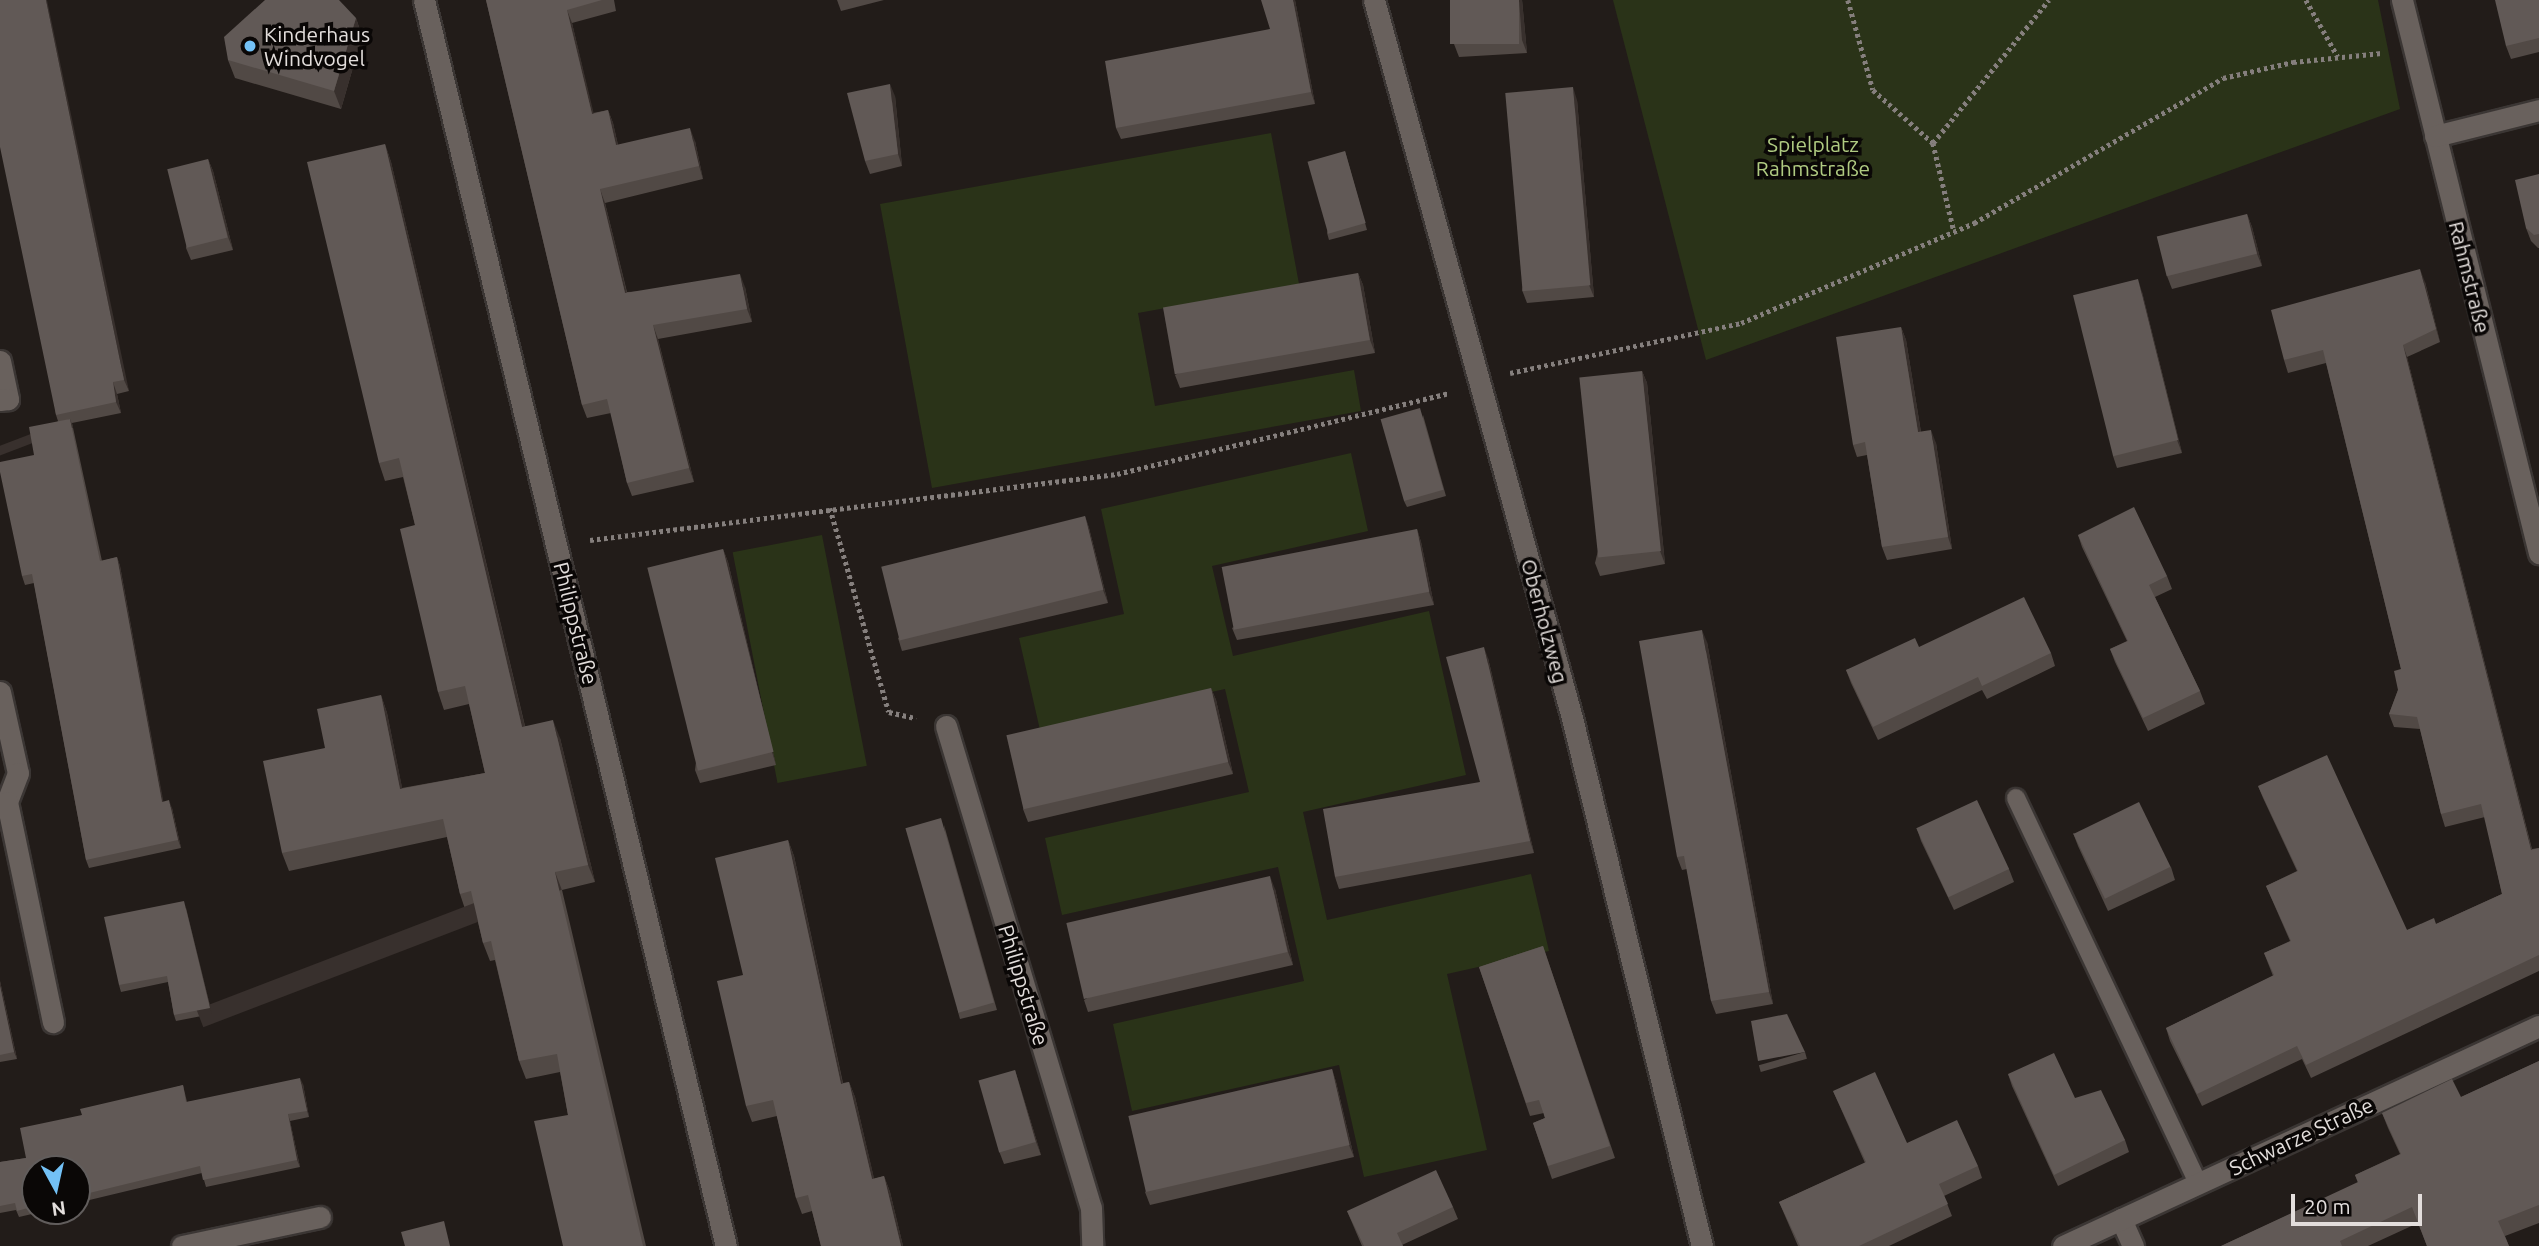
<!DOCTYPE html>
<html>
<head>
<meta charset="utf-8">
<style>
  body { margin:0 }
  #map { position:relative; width:2539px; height:1246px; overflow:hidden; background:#221c19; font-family:Ubuntu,sans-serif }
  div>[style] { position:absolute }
  .green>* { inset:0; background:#2a3318; transform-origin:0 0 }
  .path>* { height:4.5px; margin-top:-2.25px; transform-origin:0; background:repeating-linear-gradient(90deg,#857f7d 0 3.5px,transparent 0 7px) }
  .roads { filter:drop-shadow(2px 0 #3b3634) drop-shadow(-2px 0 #3b3634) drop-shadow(0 2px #3b3634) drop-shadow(0 -2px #3b3634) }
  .service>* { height:18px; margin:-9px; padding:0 9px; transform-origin:9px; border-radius:9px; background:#69615d }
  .minor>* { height:21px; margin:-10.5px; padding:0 10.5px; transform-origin:10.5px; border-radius:10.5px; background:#69615d }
  .wall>* { inset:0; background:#514945; transform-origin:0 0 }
  .shaded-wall>* { inset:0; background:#38302d; transform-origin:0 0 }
  .building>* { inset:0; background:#615956; transform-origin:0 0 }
  .dots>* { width:19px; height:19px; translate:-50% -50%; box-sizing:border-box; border:4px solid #0a0706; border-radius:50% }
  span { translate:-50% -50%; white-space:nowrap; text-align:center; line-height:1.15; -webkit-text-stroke:7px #0a0706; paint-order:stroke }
  .poi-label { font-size:21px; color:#e3dedc }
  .left { translate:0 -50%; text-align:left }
  .park-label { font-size:21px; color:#b0cb82 }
  .street-label { font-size:21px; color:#e3dedc }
  .north { position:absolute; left:21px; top:1155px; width:70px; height:70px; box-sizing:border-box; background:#0a0706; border:2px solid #615d5c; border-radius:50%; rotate:172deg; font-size:19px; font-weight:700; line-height:28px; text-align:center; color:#e3dedc }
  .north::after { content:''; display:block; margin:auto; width:24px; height:32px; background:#73c1f6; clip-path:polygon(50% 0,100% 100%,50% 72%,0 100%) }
  .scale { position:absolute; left:2291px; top:1194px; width:131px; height:32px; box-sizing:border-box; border:4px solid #e3dedc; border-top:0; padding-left:9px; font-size:21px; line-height:24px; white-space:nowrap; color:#e3dedc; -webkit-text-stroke:5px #0a0706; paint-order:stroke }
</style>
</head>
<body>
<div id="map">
  <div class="green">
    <i style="clip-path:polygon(1613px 0,2378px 0,2400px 109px,1706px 360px)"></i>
    <i style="clip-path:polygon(1271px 133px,1299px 284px,1138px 313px,1155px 406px,1354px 370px,1361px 411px,932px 488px,880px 204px)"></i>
    <i style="clip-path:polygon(1351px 453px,1368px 531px,1212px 566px,1233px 656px,1429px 611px,1466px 775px,1303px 812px,1327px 920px,1531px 874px,1549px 951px,1447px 974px,1487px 1150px,1364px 1177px,1339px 1065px,1132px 1111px,1113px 1024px,1304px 981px,1278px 867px,1062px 915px,1045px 838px,1249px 792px,1225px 689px,1040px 730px,1019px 638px,1124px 614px,1101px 509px)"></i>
    <i style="left:822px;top:535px;width:235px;height:91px;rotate:79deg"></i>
  </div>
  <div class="path">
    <i style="left:1848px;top:0;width:93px;rotate:74.5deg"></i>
    <i style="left:1873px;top:90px;width:80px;rotate:41.5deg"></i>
    <i style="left:1933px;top:143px;width:90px;rotate:76.6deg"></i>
    <i style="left:2306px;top:0;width:65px;rotate:60.7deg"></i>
    <i style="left:1933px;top:143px;width:184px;rotate:-51deg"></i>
    <i style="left:1510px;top:373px;width:236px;rotate:-12.2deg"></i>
    <i style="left:1741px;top:323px;width:254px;rotate:-23.2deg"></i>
    <i style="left:1974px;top:223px;width:288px;rotate:-30.2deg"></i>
    <i style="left:2223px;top:78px;width:72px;rotate:-12.9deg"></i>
    <i style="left:2293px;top:62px;width:89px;rotate:-5.8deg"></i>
    <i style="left:830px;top:508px;width:212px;rotate:73.9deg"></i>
    <i style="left:889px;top:712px;width:28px;rotate:13deg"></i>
    <i style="left:590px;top:540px;width:531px;rotate:-7.14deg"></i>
    <i style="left:1117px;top:474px;width:342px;rotate:-13.7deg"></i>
  </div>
  <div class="roads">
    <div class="service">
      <i style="left:2016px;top:798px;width:426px;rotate:64.7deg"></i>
    </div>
    <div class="minor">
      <i style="left:424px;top:0;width:1282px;rotate:76.38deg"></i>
      <i style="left:1374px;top:0;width:745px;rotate:74.58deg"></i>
      <i style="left:1572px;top:718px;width:544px;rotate:76.17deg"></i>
      <i style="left:2402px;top:0;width:570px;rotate:76.09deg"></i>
      <i style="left:2435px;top:136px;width:107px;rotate:-14deg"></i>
      <i style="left:0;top:361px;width:39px;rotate:78deg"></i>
      <i style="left:8px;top:399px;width:8px;rotate:173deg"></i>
      <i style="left:0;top:692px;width:83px;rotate:77.5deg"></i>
      <i style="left:18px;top:773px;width:31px;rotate:111deg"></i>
      <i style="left:7px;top:802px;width:225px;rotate:78.2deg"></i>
      <i style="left:946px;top:726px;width:503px;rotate:73.26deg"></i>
      <i style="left:1091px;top:1208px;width:38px;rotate:88deg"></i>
      <i style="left:2121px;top:1219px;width:30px;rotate:66deg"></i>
      <i style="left:182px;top:1246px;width:141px;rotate:-11.9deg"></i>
      <i style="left:2063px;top:1246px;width:524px;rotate:-24.81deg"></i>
    </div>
  </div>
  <div class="wall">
    <i style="clip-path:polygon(0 0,129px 391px,117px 394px,121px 413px,72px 423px,102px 561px,117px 557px,120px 566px,163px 802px,172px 808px,181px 848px,89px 868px,86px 860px,34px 583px,25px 585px,22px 576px,34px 455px,58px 421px,56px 415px)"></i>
    <i style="clip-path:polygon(486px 0,614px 0,616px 11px,572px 23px,593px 113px,608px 110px,613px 123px,618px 145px,695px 141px,703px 179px,605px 203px,627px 292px,745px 287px,752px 322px,658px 339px,694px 482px,632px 496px,627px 483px,611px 413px,587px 418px,582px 405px)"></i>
    <i style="clip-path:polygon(837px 0,884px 0,841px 11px)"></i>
    <i style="clip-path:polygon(1295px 0,1315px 104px,1121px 139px,1116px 128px,1270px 29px)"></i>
    <i style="clip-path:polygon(1522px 0,1527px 53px,1459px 57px,1454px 44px)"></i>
    <i style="clip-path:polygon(2539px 0,2539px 52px,2511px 59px,2506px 46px)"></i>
    <i style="clip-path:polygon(356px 18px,362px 36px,341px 109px,235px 78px,228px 60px)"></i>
    <i style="clip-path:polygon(895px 96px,902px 166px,870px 174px,865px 161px)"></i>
    <i style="clip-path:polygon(1577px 100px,1594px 297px,1527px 303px,1522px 290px)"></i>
    <i style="clip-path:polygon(385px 144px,391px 162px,525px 726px,560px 738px,595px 882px,562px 890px,646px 1246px,563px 1246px,568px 1115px,560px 1072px,526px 1079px,519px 1061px,495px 960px,490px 961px,483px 943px,475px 910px,466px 912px,460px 894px,447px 837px,289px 871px,282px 853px,325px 748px,381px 695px,387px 713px,402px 788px,485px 773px,469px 704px,444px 710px,438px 692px,415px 525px,403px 477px,385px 481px,379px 463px)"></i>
    <i style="clip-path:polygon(1345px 151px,1367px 230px,1329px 240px,1327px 233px)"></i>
    <i style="clip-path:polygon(208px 159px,213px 171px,233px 250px,191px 260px,186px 248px)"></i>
    <i style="clip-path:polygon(2539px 174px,2539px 248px,2538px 248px,2531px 241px,2526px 228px)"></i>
    <i style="clip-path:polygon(2247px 214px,2252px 227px,2262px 266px,2172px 289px,2167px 276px)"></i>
    <i style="clip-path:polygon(1358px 273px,1363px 285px,1375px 353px,1180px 388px,1175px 375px)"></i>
    <i style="clip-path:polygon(2425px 282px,2440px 342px,2407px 357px,2532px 849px,2539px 848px,2539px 971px,2311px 1078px,2302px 1059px,2202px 1106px,2170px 1041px,2166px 1028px,2273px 976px,2264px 953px,2290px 941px,2266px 886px,2297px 871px,2263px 798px,2258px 786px,2407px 930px,2436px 924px,2502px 894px,2485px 817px,2445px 827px,2441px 814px,2420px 729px,2394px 727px,2389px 714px,2398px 690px,2401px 669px,2326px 363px,2288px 373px,2284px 360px)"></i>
    <i style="clip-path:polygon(2142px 292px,2182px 453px,2117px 468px,2113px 456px)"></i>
    <i style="clip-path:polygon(1901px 327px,1906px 340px,1921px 432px,1936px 443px,1952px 549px,1887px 560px,1882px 547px,1867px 455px,1857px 457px,1853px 445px)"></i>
    <i style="clip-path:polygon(1642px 371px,1647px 383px,1665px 564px,1600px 576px,1595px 563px)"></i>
    <i style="clip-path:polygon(1423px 415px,1446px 496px,1407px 507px,1404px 501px)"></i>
    <i style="clip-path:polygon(1085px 516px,1089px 528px,1108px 603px,902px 651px,898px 638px)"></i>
    <i style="clip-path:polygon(1417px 529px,1421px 542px,1434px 605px,1237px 640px,1232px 628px)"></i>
    <i style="clip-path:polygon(2078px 535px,2167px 576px,2172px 589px,2155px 597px,2200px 691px,2205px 704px,2148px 731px,2115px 662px,2110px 649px,2127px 641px,2082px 547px)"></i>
    <i style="clip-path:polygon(723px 549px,728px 562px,776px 765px,700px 783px,695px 770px)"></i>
    <i style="clip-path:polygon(1707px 642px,1773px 1004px,1716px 1014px,1711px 1001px,1687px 869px,1682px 870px,1677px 857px)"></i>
    <i style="clip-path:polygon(1919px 647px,2051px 653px,2055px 666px,1987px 699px,1982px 690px,1878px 740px,1851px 683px,1846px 670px)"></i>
    <i style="clip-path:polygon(1488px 658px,1534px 853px,1339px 889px,1335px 877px,1480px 782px)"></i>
    <i style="clip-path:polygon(1211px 688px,1216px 700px,1233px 774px,1028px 822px,1023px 809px)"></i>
    <i style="clip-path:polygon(944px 825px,997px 1010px,960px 1019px,958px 1012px)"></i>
    <i style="clip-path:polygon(1917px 829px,2009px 869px,2014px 882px,1954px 910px,1921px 841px)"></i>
    <i style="clip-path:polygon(2073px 833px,2171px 867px,2175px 880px,2108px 911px,2078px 846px)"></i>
    <i style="clip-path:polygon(788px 840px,794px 856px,843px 1083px,849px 1082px,855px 1097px,874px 1179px,884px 1176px,890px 1192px,903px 1246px,821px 1246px,812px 1211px,802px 1214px,796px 1198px,777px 1116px,752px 1122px,746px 1106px,743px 975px)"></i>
    <i style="clip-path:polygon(1275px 889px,1293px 965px,1088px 1012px,1084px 1000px)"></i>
    <i style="clip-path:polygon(186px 908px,212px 1014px,176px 1021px,174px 1015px,168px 982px,121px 992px,119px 985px)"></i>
    <i style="clip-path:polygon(1543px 946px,1615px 1158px,1552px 1179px,1533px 1123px,1545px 1118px,1544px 1113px,1530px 1116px,1479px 967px)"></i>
    <i style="clip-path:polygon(0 981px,17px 1059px,0 1062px)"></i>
    <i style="left:1805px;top:1052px;width:7px;height:48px;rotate:74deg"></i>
    <i style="clip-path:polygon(2539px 1061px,2539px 1223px,2505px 1236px,2509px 1246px,2427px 1246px,2418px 1223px,2368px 1246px,2221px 1246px,2358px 1183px,2355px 1175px,2400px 1154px,2388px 1128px,2382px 1113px,2461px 1097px)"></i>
    <i style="clip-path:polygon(1332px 1069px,1336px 1082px,1354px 1157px,1150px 1205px,1145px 1192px)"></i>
    <i style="clip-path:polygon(1015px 1070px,1041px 1155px,1004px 1164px,999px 1151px)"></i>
    <i style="clip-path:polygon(2008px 1074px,2075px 1098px,2125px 1140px,2129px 1152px,2058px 1186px,2012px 1086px)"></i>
    <i style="clip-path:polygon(303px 1084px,309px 1117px,290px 1121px,300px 1167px,206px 1187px,202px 1173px,77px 1203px,77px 1169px,35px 1169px,35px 1211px,45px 1211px,19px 1217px,16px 1210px,0 1213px,0 1162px,26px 1158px,82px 1115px,183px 1085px,187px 1102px)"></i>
    <i style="clip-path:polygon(1833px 1091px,1907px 1143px,1978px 1166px,1982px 1178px,1944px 1196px,1952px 1216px,1889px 1246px,1798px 1246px,1779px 1202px,1865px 1163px)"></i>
    <i style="clip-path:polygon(1453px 1207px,1458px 1219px,1402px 1245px,1403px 1246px,1362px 1246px,1347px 1211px)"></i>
  </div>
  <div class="shaded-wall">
    <i style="clip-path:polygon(46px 0,47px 0,129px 391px,124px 380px)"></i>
    <i style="clip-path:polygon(1293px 0,1295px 0,1315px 104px,1311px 92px)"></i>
    <i style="clip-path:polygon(1519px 0,1522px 0,1527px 53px,1522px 40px)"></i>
    <i style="clip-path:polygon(567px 10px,572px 23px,597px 127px,592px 114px)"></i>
    <i style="clip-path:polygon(356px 18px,362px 36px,341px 109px,334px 91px)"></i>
    <i style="clip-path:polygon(890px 84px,895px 96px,902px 166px,898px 154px)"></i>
    <i style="clip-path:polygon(1573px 87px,1577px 100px,1594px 297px,1589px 285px)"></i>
    <i style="clip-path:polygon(608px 110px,613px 123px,621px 159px,616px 145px)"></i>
    <i style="clip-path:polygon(690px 128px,695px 141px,703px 179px,699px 166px)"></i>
    <i style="clip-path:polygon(385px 144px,391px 162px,529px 744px,522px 727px)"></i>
    <i style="clip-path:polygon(208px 159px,213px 171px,233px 250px,228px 237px)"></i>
    <i style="clip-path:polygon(600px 189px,605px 203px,630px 306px,625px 293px)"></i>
    <i style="clip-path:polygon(2247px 214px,2252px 227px,2262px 266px,2257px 254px)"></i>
    <i style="clip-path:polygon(2420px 269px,2425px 282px,2440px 342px,2436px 329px)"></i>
    <i style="clip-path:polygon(1358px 273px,1363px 285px,1375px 353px,1370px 340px)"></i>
    <i style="clip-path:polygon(740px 274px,745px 287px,752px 322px,747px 309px)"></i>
    <i style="clip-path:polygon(2138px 279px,2142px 292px,2182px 453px,2177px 440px)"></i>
    <i style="clip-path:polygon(653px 325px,658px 339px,694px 482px,689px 468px)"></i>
    <i style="clip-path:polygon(1901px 327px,1906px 340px,1923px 445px,1918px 432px)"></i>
    <i style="clip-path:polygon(2403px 345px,2407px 357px,2535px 863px,2531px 850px)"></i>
    <i style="clip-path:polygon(1642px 371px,1647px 383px,1665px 564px,1660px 551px)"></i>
    <i style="clip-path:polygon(113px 382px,117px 394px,121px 413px,116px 402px)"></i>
    <i style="left:70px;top:419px;width:9px;height:145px;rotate:69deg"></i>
    <i style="clip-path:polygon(1931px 430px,1936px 443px,1952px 549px,1948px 537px)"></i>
    <i style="clip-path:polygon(1085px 516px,1089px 528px,1108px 603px,1103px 590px)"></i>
    <i style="clip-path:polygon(1417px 529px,1421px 542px,1434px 605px,1429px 592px)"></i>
    <i style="clip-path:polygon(723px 549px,728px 562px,776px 765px,772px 752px)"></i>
    <i style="clip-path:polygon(117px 557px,120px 566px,165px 810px,162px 802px)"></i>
    <i style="clip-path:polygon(1702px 630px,1707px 642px,1773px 1004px,1769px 992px)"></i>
    <i style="clip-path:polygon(1484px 647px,1488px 658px,1534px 853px,1530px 841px)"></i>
    <i style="clip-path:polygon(1211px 688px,1216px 700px,1233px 774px,1228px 762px)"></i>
    <i style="clip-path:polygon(381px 695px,387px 713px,406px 807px,400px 789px)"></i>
    <i style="clip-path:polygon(553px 720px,560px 738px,595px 882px,588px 865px)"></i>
    <i style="clip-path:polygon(169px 800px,172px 808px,181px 848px,178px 840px)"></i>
    <i style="clip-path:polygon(788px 840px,794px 856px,846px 1099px,841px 1084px)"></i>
    <i style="left:555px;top:872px;width:19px;height:384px;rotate:69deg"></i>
    <i style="clip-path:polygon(1270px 876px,1275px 889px,1293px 965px,1288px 952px)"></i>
    <i style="clip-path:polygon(184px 901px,186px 908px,212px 1014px,210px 1008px)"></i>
    <i style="clip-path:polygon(0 981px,17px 1059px,14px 1052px,0 986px)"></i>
    <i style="clip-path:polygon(1332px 1069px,1336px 1082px,1354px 1157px,1349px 1145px)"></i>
    <i style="clip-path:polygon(1015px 1070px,1019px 1083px,1041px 1155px,1036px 1142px)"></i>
    <i style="clip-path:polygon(300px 1078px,303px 1084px,309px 1117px,307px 1111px)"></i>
    <i style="clip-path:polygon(849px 1082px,855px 1097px,878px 1195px,872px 1179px)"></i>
    <i style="clip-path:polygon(288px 1114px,290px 1121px,300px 1167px,297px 1160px)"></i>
    <i style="clip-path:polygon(884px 1176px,890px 1192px,903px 1246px,901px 1246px)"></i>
  </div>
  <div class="building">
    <i style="clip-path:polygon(0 0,46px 0,124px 380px,113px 382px,116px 402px,56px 415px,0 147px)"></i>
    <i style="clip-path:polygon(265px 0,339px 0,356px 18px,334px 91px,228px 60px,224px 37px)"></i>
    <i style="clip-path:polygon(486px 0,602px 0,567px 10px,592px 114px,608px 110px,616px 145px,690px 128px,699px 166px,600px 189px,625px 293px,740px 274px,747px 309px,653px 325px,689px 468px,627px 483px,607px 399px,582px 405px)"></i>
    <i style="clip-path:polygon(1261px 0,1293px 0,1311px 92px,1116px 128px,1105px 61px,1270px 29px)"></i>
    <i style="left:1450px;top:0;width:69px;height:44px"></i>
    <i style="clip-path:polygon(2495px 0,2539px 0,2539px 38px,2506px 46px)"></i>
    <i style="clip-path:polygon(890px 84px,898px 154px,865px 161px,847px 93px)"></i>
    <i style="left:1573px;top:87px;width:199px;height:68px;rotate:85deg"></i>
    <i style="clip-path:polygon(385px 144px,522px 727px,553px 720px,588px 865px,555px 872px,643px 1246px,563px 1246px,534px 1121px,568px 1115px,557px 1054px,519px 1061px,491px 941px,483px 943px,471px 891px,460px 894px,443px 819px,282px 853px,263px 761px,325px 748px,317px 709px,381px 695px,400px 789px,485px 773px,465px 686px,438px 692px,400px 529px,415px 525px,399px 458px,379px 463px,307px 162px)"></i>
    <i style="left:1345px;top:151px;width:75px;height:39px;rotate:74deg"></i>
    <i style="left:208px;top:159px;width:81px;height:42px;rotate:76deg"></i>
    <i style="clip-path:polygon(2539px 174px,2539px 234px,2534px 235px,2526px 228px,2515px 180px)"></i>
    <i style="left:2247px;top:214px;width:41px;height:93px;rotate:76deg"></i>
    <i style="clip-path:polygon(2420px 269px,2436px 329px,2403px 345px,2531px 850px,2539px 848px,2539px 955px,2306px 1065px,2297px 1046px,2197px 1094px,2166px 1028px,2274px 975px,2264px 953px,2291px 941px,2266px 886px,2298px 871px,2258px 786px,2327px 755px,2407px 930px,2434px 918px,2436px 924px,2502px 894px,2481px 804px,2441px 814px,2417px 717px,2389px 714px,2398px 690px,2394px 671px,2401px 669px,2323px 350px,2284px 360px,2271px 310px)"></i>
    <i style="left:1358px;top:273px;width:68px;height:198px;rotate:80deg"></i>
    <i style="left:2138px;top:279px;width:166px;height:67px;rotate:76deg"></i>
    <i style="clip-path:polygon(1901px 327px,1918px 432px,1931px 430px,1948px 537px,1882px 547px,1865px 442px,1853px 445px,1836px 337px)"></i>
    <i style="left:1642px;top:371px;width:181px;height:63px;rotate:84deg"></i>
    <i style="left:1420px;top:408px;width:85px;height:41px;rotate:74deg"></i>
    <i style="clip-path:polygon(70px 419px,100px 561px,117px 557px,162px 802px,169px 800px,178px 840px,86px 860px,32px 574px,22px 576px,0 472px,0 462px,34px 455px,29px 427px)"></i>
    <i style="clip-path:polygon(2134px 507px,2167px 576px,2149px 585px,2200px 691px,2143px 718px,2110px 649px,2128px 641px,2078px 535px)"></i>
    <i style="left:1085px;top:516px;width:76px;height:210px;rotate:76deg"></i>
    <i style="left:1417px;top:529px;width:64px;height:199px;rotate:79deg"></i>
    <i style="left:723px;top:549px;width:209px;height:78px;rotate:76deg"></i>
    <i style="clip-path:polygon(2024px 597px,2051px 653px,1982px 686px,1978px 677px,1873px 727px,1846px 670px,1915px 638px,1919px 647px)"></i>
    <i style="clip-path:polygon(1702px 630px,1769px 992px,1711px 1001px,1684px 856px,1677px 857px,1639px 641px)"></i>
    <i style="clip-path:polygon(1484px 647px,1530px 841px,1335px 877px,1323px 809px,1480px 782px,1446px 657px)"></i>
    <i style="left:1211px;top:688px;width:76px;height:210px;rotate:77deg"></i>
    <i style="left:1977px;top:800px;width:76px;height:67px;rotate:65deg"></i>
    <i style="left:2139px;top:802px;width:72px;height:73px;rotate:64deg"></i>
    <i style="left:941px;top:818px;width:192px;height:37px;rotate:74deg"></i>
    <i style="clip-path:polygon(788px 840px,841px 1084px,849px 1082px,872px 1179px,884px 1176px,901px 1246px,821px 1246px,808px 1195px,796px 1198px,773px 1100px,746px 1106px,717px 981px,743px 975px,715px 858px)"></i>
    <i style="left:1270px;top:876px;width:78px;height:209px;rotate:77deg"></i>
    <i style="clip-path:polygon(184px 901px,210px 1008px,174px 1015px,167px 976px,119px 985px,104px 917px)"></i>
    <i style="clip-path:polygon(1543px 946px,1610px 1146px,1548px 1166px,1533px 1123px,1545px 1118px,1539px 1100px,1526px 1103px,1479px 967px)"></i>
    <i style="clip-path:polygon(0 986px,14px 1052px,0 1055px)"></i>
    <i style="clip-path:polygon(1787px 1014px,1805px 1052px,1758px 1061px,1751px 1021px)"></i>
    <i style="clip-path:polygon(2054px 1053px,2075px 1098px,2101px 1090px,2125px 1140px,2054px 1175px,2008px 1074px)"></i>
    <i style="clip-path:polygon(2539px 1061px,2539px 1205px,2498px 1221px,2509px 1246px,2427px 1246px,2412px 1207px,2340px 1241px,2342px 1246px,2221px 1246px,2358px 1182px,2355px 1175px,2401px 1154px,2382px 1113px,2452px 1079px,2461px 1097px)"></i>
    <i style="left:1332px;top:1069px;width:78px;height:209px;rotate:77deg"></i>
    <i style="left:1015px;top:1070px;width:75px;height:38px;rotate:74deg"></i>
    <i style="clip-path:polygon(1875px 1072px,1907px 1143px,1957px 1120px,1978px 1166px,1939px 1184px,1948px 1204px,1859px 1246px,1800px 1246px,1779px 1202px,1866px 1162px,1833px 1091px)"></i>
    <i style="clip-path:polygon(300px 1078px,307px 1111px,288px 1114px,297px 1160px,203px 1180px,200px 1166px,77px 1196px,77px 1169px,35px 1169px,35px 1206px,17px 1211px,15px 1203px,0 1206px,0 1162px,26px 1158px,20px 1128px,82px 1115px,80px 1109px,183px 1085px,186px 1102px)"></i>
    <i style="clip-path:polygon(1436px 1170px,1453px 1207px,1397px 1233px,1403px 1246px,1364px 1246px,1347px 1211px)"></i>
    <i style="clip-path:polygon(444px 1221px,450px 1246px,405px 1246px,401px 1232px)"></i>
  </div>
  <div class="dots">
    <i style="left:250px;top:46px;background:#73c1f6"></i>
  </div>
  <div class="poi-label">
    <span class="left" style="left:264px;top:46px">Kinderhaus<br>Windvogel</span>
  </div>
  <div class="park-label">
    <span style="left:1813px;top:156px">Spielplatz<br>Rahmstraße</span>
  </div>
  <div class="street-label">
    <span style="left:2470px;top:277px;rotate:76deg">Rahmstraße</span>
    <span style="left:1545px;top:621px;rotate:75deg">Oberholzweg</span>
    <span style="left:576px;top:623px;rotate:76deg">Philippstraße</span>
    <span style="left:1024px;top:985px;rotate:73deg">Philippstraße</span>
    <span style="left:2301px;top:1136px;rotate:-25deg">Schwarze Straße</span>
  </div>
  <div class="north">N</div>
  <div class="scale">20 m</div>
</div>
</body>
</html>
